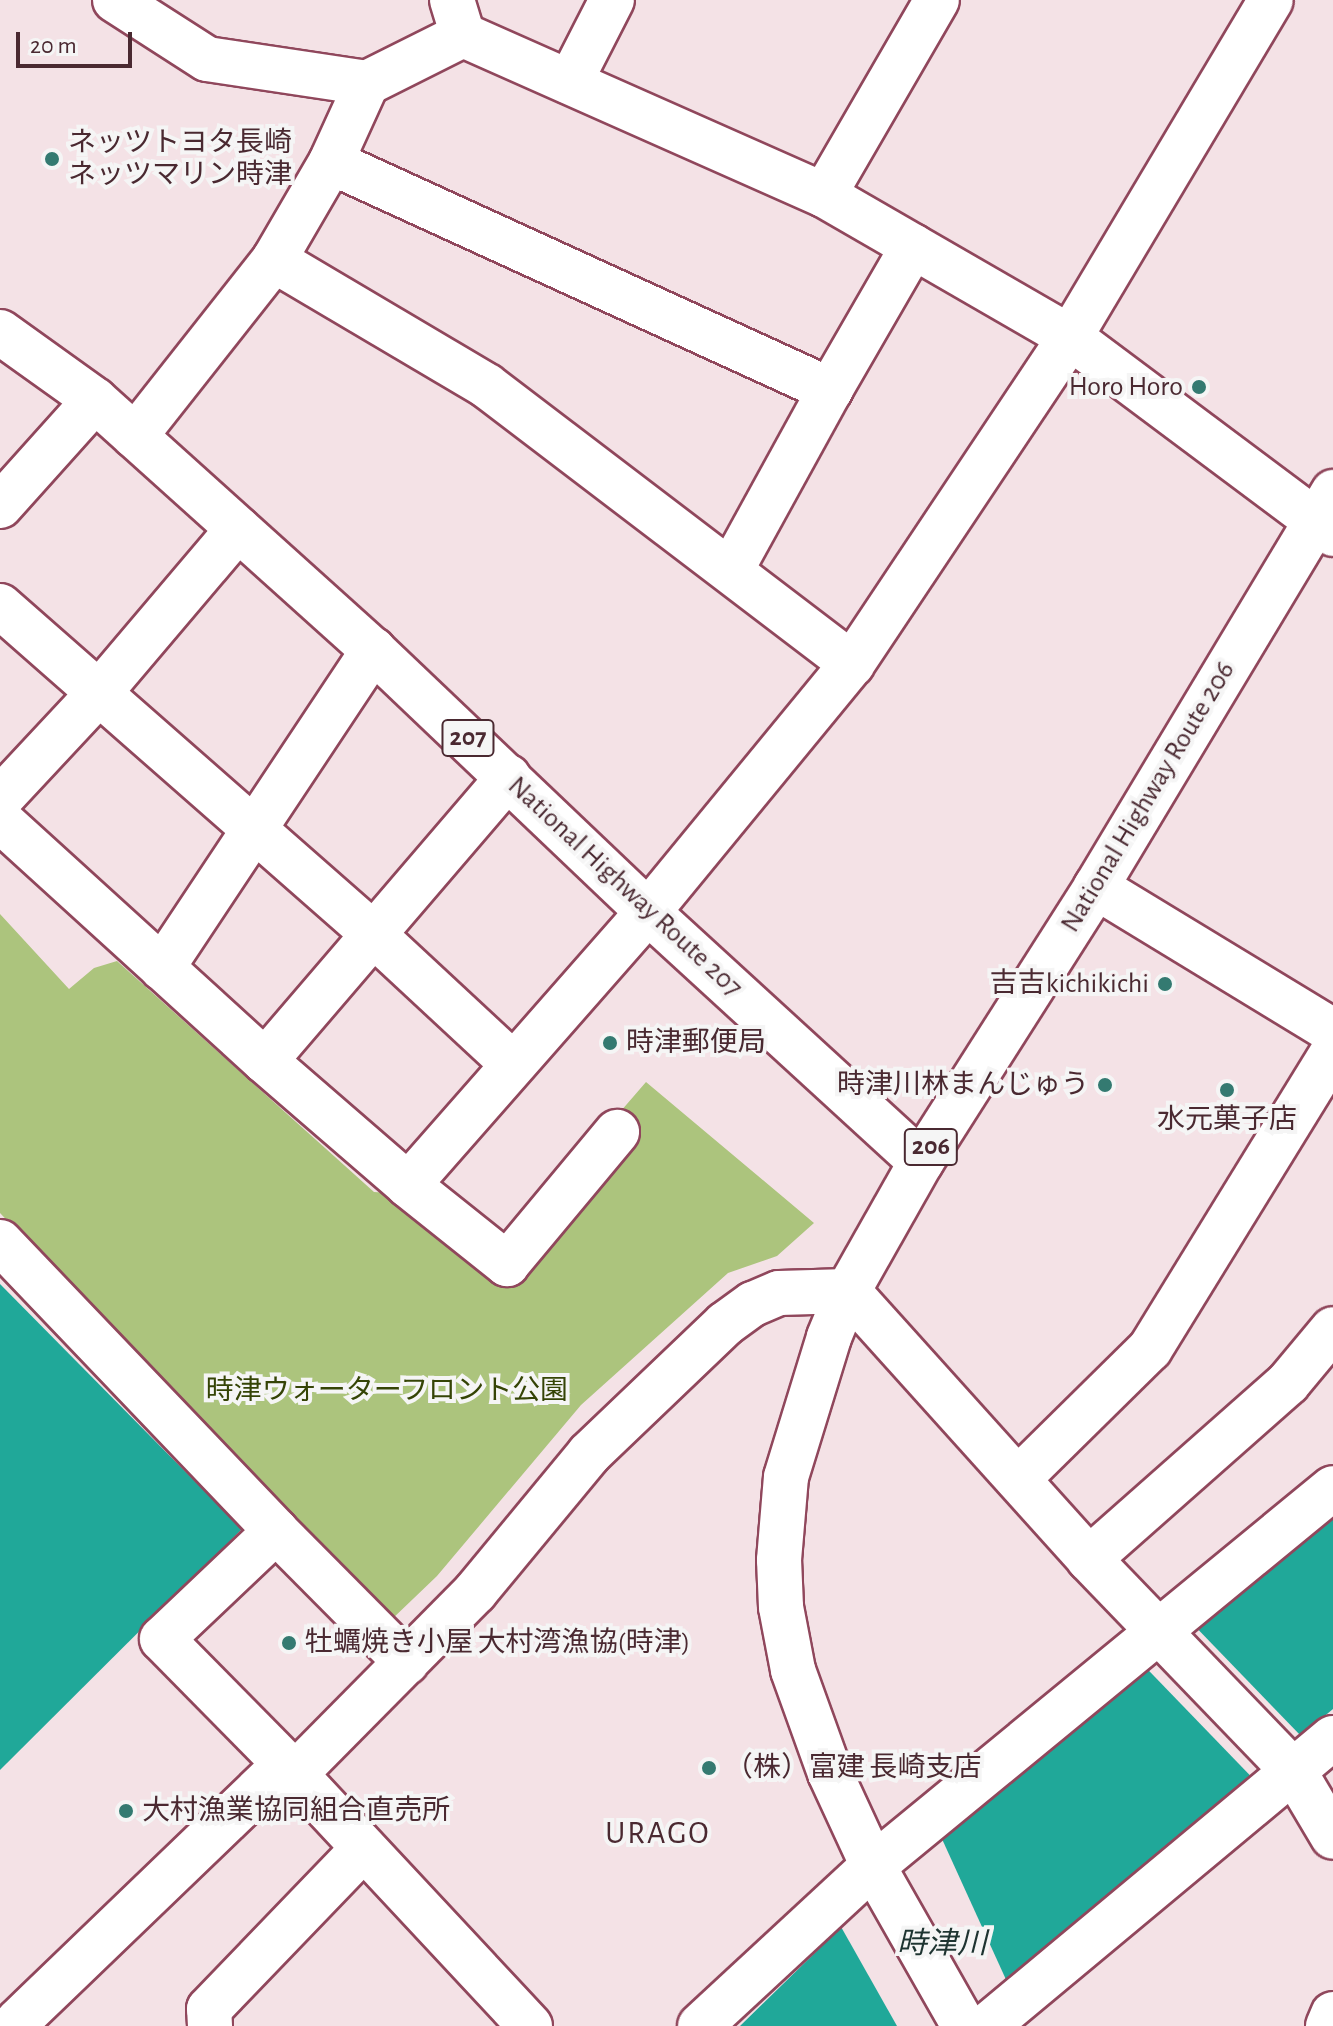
<!DOCTYPE html>
<html>
<head>
<meta charset="utf-8">
<style>
  body { margin:0 }
  #map { position:relative; width:1333px; height:2026px; overflow:hidden; background:#f4e2e6; font-family:"Alegreya Sans","Noto Sans JP",sans-serif }
  div>[style] { position:absolute }
  .green>* { inset:0; background:#acc47d }
  .water>* { inset:0; background:#20a899 }
  .pier>* { inset:0; background:#f4e2e6; transform-origin:0 0 }
  .roads { filter:drop-shadow(2px 0 #90475c) drop-shadow(-2px 0 #90475c) drop-shadow(0 2px #90475c) drop-shadow(0 -2px #90475c) }
  .minor>* { height:44px; margin:-22px; padding:0 22px; transform-origin:22px; border-radius:22px; background:#fff }
  .highway>* { height:44px; margin:-22px; padding:0 22px; transform-origin:22px; border-radius:22px; background:#fff }
  .dots>* { width:22px; height:22px; translate:-50% -50%; box-sizing:border-box; border:4px solid #f5f5f5; border-radius:50% }
  span { translate:-50% -50%; white-space:nowrap; text-align:center; line-height:1.15; -webkit-text-stroke:8px #f5f5f5; paint-order:stroke }
  .shield-label span { padding:2px 6px; background:#f5f5f5; border:2px solid; border-radius:6px; -webkit-text-stroke-width:0 }
  .shield-label { font-size:26px; color:#4a2931; font-weight:700 }
  .poi-label { font-size:28px; color:#4a2931 }
  .left { translate:0 -50%; text-align:left }
  .right { translate:-100% -50%; text-align:right }
  .street-label { font-size:28px; color:#4a2931 }
  .park-label { font-size:28px; color:#354406 }
  .water-label { font-size:30px; color:#1e3431; font-style:italic }
  .quarter-label { font-size:32px; color:#4a2931; letter-spacing:2px }
  .scale { position:absolute; left:16px; top:32px; width:116px; height:36px; box-sizing:border-box; border:4px solid #4a2931; border-top:0; padding-left:10px; font-size:24px; line-height:28px; white-space:nowrap; color:#4a2931; -webkit-text-stroke:6px #f5f5f5; paint-order:stroke }
</style>
</head>
<body>
<div id="map">
  <div class="green">
    <i style="clip-path:polygon(0 914px,69px 989px,94px 968px,117px 961px,374px 1192px,405px 1194px,485px 1268px,646px 1082px,814px 1223px,777px 1256px,728px 1273px,581px 1405px,437px 1576px,390px 1621px,0 1213px)"></i>
  </div>
  <div class="water">
    <i style="clip-path:polygon(0 1284px,242px 1529px,0 1770px)"></i>
    <i style="clip-path:polygon(1333px 1506px,1333px 1709px,1020px 1969px,995px 2026px,740px 2026px,946px 1825px)"></i>
  </div>
  <div class="pier">
    <i style="left:1187px;top:1618px;width:168px;height:64px;rotate:46deg"></i>
    <i style="clip-path:polygon(937px 1828px,1013px 1995px,1000px 2026px,897px 2026px,840px 1925px)"></i>
  </div>
  <div class="roads">
    <div class="minor">
      <i style="left:115px;top:0;width:109px;rotate:32.7deg"></i>
      <i style="left:207px;top:59px;width:162px;rotate:8.5deg"></i>
      <i style="left:367px;top:83px;width:107px;rotate:-26.6deg"></i>
      <i style="left:452px;top:0;width:37px;rotate:73deg"></i>
      <i style="left:463px;top:35px;width:395px;rotate:23.9deg"></i>
      <i style="left:824px;top:195px;width:284px;rotate:30deg"></i>
      <i style="left:1070px;top:337px;width:329px;rotate:36.8deg"></i>
      <i style="left:570px;top:82px;width:92px;rotate:-62.9deg"></i>
      <i style="left:367px;top:83px;width:87px;rotate:114.5deg"></i>
      <i style="left:331px;top:162px;width:113px;rotate:120.2deg"></i>
      <i style="left:274px;top:260px;width:247px;rotate:30.6deg"></i>
      <i style="left:487px;top:386px;width:459px;rotate:37.3deg"></i>
      <i style="left:331px;top:162px;width:549px;rotate:24.56deg"></i>
      <i style="left:830px;top:390px;width:205px;rotate:118.8deg"></i>
      <i style="left:824px;top:195px;width:225px;rotate:-59.9deg"></i>
      <i style="left:830px;top:390px;width:166px;rotate:-60deg"></i>
      <i style="left:135px;top:436px;width:224px;rotate:-51.7deg"></i>
      <i style="left:0;top:506px;width:142px;rotate:-48.1deg"></i>
      <i style="left:0;top:606px;width:497px;rotate:41.3deg"></i>
      <i style="left:373px;top:934px;width:190px;rotate:42.9deg"></i>
      <i style="left:0;top:799px;width:145px;rotate:-47deg"></i>
      <i style="left:99px;top:693px;width:215px;rotate:-49.7deg"></i>
      <i style="left:0;top:820px;width:358px;rotate:42.3deg"></i>
      <i style="left:265px;top:1061px;width:189px;rotate:40.9deg"></i>
      <i style="left:408px;top:1185px;width:363px;rotate:-48.7deg"></i>
      <i style="left:648px;top:912px;width:321px;rotate:-50.6deg"></i>
      <i style="left:852px;top:664px;width:393px;rotate:-56.3deg"></i>
      <i style="left:1070px;top:337px;width:392px;rotate:-59.2deg"></i>
      <i style="left:1096px;top:887px;width:277px;rotate:31.3deg"></i>
      <i style="left:162px;top:968px;width:382px;rotate:-56.4deg"></i>
      <i style="left:265px;top:1061px;width:374px;rotate:-49.4deg"></i>
      <i style="left:408px;top:1185px;width:127px;rotate:38.6deg"></i>
      <i style="left:507px;top:1264px;width:172px;rotate:-50.2deg"></i>
      <i style="left:0;top:1242px;width:400px;rotate:46.3deg"></i>
      <i style="left:276px;top:1531px;width:157px;rotate:136.5deg"></i>
      <i style="left:162px;top:1639px;width:190px;rotate:45.4deg"></i>
      <i style="left:1018px;top:1479px;width:185px;rotate:-44.6deg"></i>
      <i style="left:1150px;top:1349px;width:349px;rotate:-58.4deg"></i>
      <i style="left:276px;top:1531px;width:185px;rotate:45.2deg"></i>
      <i style="left:1089px;top:1559px;width:266px;rotate:-41.5deg"></i>
      <i style="left:1288px;top:1383px;width:70px;rotate:-50.2deg"></i>
      <i style="left:19px;top:2026px;width:5px;rotate:-101deg"></i>
      <i style="left:18px;top:2021px;width:371px;rotate:-43.9deg"></i>
      <i style="left:210px;top:2026px;width:17px;rotate:-93deg"></i>
      <i style="left:209px;top:2009px;width:223px;rotate:-46.1deg"></i>
      <i style="left:530px;top:2026px;width:345px;rotate:-133deg"></i>
      <i style="left:295px;top:1774px;width:256px;rotate:-45.3deg"></i>
      <i style="left:475px;top:1592px;width:179px;rotate:-50.4deg"></i>
      <i style="left:589px;top:1454px;width:188px;rotate:-43.7deg"></i>
      <i style="left:725px;top:1324px;width:34px;rotate:-36deg"></i>
      <i style="left:753px;top:1304px;width:28px;rotate:-23deg"></i>
      <i style="left:779px;top:1293px;width:69px;rotate:-1.7deg"></i>
      <i style="left:848px;top:1291px;width:360px;rotate:48deg"></i>
      <i style="left:1089px;top:1559px;width:297px;rotate:46.1deg"></i>
      <i style="left:1295px;top:1773px;width:74px;rotate:59.3deg"></i>
      <i style="left:700px;top:2026px;width:236px;rotate:-42.8deg"></i>
      <i style="left:873px;top:1866px;width:595px;rotate:-39.41deg"></i>
      <i style="left:987px;top:2026px;width:450px;rotate:-39.8deg"></i>
      <i style="left:1328px;top:2026px;width:13px;rotate:-67deg"></i>
    </div>
    <div class="highway">
      <i style="left:0;top:332px;width:117px;rotate:35.6deg"></i>
      <i style="left:95px;top:400px;width:374px;rotate:42deg"></i>
      <i style="left:373px;top:650px;width:380px;rotate:43.6deg"></i>
      <i style="left:648px;top:912px;width:370px;rotate:42.5deg"></i>
      <i style="left:964px;top:2026px;width:184px;rotate:-119.6deg"></i>
      <i style="left:873px;top:1866px;width:102px;rotate:-114.8deg"></i>
      <i style="left:830px;top:1773px;width:109px;rotate:-109.8deg"></i>
      <i style="left:793px;top:1670px;width:64px;rotate:-100.8deg"></i>
      <i style="left:781px;top:1607px;width:47px;rotate:-92.4deg"></i>
      <i style="left:779px;top:1560px;width:83px;rotate:-85.2deg"></i>
      <i style="left:786px;top:1477px;width:146px;rotate:-72.9deg"></i>
      <i style="left:829px;top:1337px;width:50px;rotate:-67.6deg"></i>
      <i style="left:848px;top:1291px;width:148px;rotate:-60.5deg"></i>
      <i style="left:921px;top:1162px;width:326px;rotate:-57.5deg"></i>
      <i style="left:1096px;top:887px;width:461px;rotate:-59deg"></i>
    </div>
  </div>
  <div class="dots">
    <i style="left:52px;top:159px;background:#347a71"></i>
    <i style="left:1199px;top:387px;background:#347a71"></i>
    <i style="left:1165px;top:984px;background:#347a71"></i>
    <i style="left:610px;top:1043px;background:#347a71"></i>
    <i style="left:1105px;top:1085px;background:#347a71"></i>
    <i style="left:1227px;top:1090px;background:#347a71"></i>
    <i style="left:289px;top:1643px;background:#347a71"></i>
    <i style="left:709px;top:1768px;background:#347a71"></i>
    <i style="left:126px;top:1811px;background:#347a71"></i>
  </div>
  <div class="shield-label">
    <span style="left:468px;top:738px">207</span>
    <span style="left:931px;top:1147px">206</span>
  </div>
  <div class="poi-label">
    <span class="left" style="left:68px;top:159px">ネッツトヨタ長崎<br>ネッツマリン時津</span>
    <span class="right" style="left:1183px;top:387px">Horo Horo</span>
    <span class="right" style="left:1149px;top:984px">吉吉kichikichi</span>
    <span class="left" style="left:626px;top:1043px">時津郵便局</span>
    <span class="right" style="left:1089px;top:1085px">時津川林まんじゅう</span>
    <span style="left:1227px;top:1120px">水元菓子店</span>
    <span class="left" style="left:305px;top:1643px">牡蠣焼き小屋 大村湾漁協(時津)</span>
    <span class="left" style="left:725px;top:1768px">（株）富建 長崎支店</span>
    <span class="left" style="left:142px;top:1811px">大村漁業協同組合直売所</span>
  </div>
  <div class="street-label">
    <span style="left:1148px;top:797px;rotate:-59deg">National Highway Route 206</span>
    <span style="left:625px;top:887px;rotate:43deg">National Highway Route 207</span>
  </div>
  <div class="park-label">
    <span style="left:387px;top:1391px">時津ウォーターフロント公園</span>
  </div>
  <div class="water-label">
    <span style="left:942px;top:1944px">時津川</span>
  </div>
  <div class="quarter-label">
    <span style="left:658px;top:1833px">URAGO</span>
  </div>
  <div class="scale">20 m</div>
</div>
</body>
</html>
